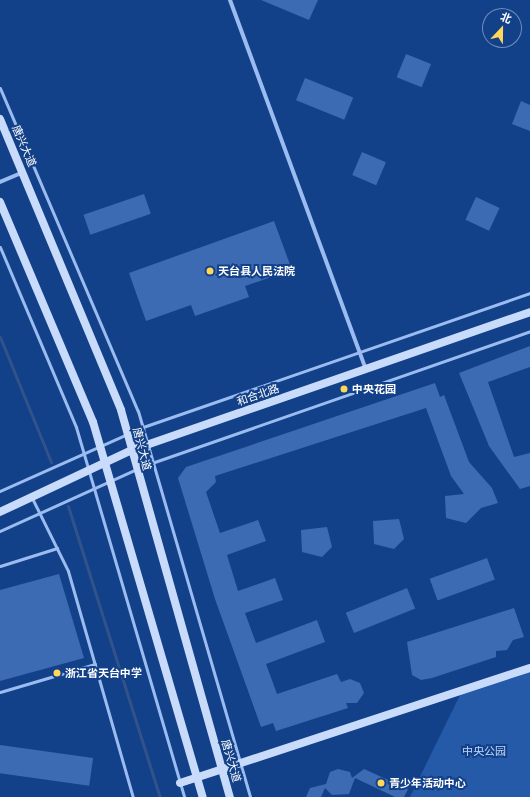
<!DOCTYPE html>
<html>
<head>
<meta charset="utf-8">
<style>
  body { margin:0 }
  #map { position:relative; width:530px; height:797px; overflow:hidden; background:#134189; font-family:"Golos Text","Noto Sans SC",sans-serif }
  div>[style] { position:absolute }
  .green>* { inset:0; background:#255aa8 }
  .stream>* { height:3px; margin:-1.5px; padding:0 1.5px; transform-origin:1.5px; border-radius:1.5px; background:#315389 }
  .building>* { inset:0; background:#3c6bb3; transform-origin:0 0 }
  .lane>* { height:3px; margin:-1.5px; padding:0 1.5px; transform-origin:1.5px; border-radius:1.5px; background:#9abcf0 }
  .street>* { height:4px; margin:-2px; padding:0 2px; transform-origin:2px; border-radius:2px; background:#9abcf0 }
  .secondary>* { height:8px; margin:-4px; padding:0 4px; transform-origin:4px; border-radius:4px; background:#c8dbfb }
  .dots>* { width:11px; height:11px; translate:-50% -50%; box-sizing:border-box; border:2px solid #134189; border-radius:50% }
  span { translate:-50% -50%; white-space:nowrap; text-align:center; line-height:1.15; -webkit-text-stroke:4px #134189; paint-order:stroke }
  .street-label { font-size:11px; color:#fff }
  .poi-label { font-size:11px; color:#fff; font-weight:700 }
  .left { translate:0 -50%; text-align:left }
  .park-label { font-size:11px; color:#c0d8fb }
  .north { position:absolute; left:482px; top:8px; width:40px; height:40px; box-sizing:border-box; background:#134189; border:1px solid #718db8; border-radius:50%; rotate:22deg; font-size:11px; font-weight:700; line-height:16px; text-align:center; color:#fff }
  .north::after { content:''; display:block; margin:auto; width:14px; height:18px; background:#ffd759; clip-path:polygon(50% 0,100% 100%,50% 72%,0 100%) }
</style>
</head>
<body>
<div id="map">
  <div class="green">
    <i style="clip-path:polygon(530px 668px,530px 797px,410px 797px,462px 691px)"></i>
  </div>
  <div class="stream">
    <i style="left:0;top:337px;width:135px;rotate:67.8deg"></i>
    <i style="left:68px;top:506px;width:305px;rotate:72.5deg"></i>
  </div>
  <div class="building">
    <i style="clip-path:polygon(261px 0,318px 0,309px 20px)"></i>
    <i style="left:406px;top:54px;width:27px;height:25px;rotate:22deg"></i>
    <i style="left:305px;top:78px;width:52px;height:24px;rotate:22deg"></i>
    <i style="clip-path:polygon(521px 101px,530px 105px,530px 131px,512px 124px)"></i>
    <i style="left:362px;top:152px;width:26px;height:25px;rotate:23deg"></i>
    <i style="left:144px;top:194px;width:21px;height:64px;rotate:71deg"></i>
    <i style="left:476px;top:197px;width:26px;height:25px;rotate:25deg"></i>
    <i style="clip-path:polygon(274px 221px,292px 270px,245px 286px,249px 297px,195px 316px,191px 305px,146px 321px,129px 273px)"></i>
    <i style="clip-path:polygon(530px 346px,530px 367px,488px 382px,514px 457px,530px 453px,530px 486px,520px 489px,489px 446px,459px 373px)"></i>
    <i style="clip-path:polygon(435px 383px,440px 397px,444px 395px,469px 462px,492px 488px,498px 503px,481px 508px,466px 523px,446px 518px,445px 496px,464px 494px,451px 476px,426px 408px,215px 476px,216px 482px,206px 492px,220px 533px,258px 520px,266px 541px,227px 555px,238px 591px,275px 578px,283px 600px,245px 613px,256px 643px,317px 620px,325px 642px,266px 664px,277px 694px,337px 674px,341px 682px,350px 679px,360px 683px,364px 693px,357px 703px,346px 703px,348px 708px,276px 731px,273px 723px,261px 727px,215px 599px,178px 478px,186px 467px)"></i>
    <i style="clip-path:polygon(399px 519px,404px 539px,394px 549px,374px 544px,373px 521px)"></i>
    <i style="clip-path:polygon(327px 527px,332px 547px,322px 557px,302px 552px,301px 530px)"></i>
    <i style="left:487px;top:558px;width:23px;height:61px;rotate:70deg"></i>
    <i style="clip-path:polygon(59px 574px,84px 658px,0 681px,0 590px)"></i>
    <i style="left:407px;top:588px;width:22px;height:66px;rotate:68deg"></i>
    <i style="clip-path:polygon(514px 608px,524px 637px,513px 640px,507px 650px,496px 651px,496px 657px,432px 678px,421px 680px,412px 675px,407px 642px)"></i>
    <i style="left:0;top:745px;width:94px;height:28px;rotate:8deg"></i>
    <i style="clip-path:polygon(338px 769px,350px 772px,352px 778px,364px 769px,408px 789px,404px 797px,395px 797px,355px 778px,349px 794px,332px 795px,325px 788px,321px 797px,306px 797px,310px 788px,326px 784px,330px 772px)"></i>
  </div>
  <div class="lane">
    <i style="left:0;top:88px;width:351px;rotate:66.9deg"></i>
    <i style="left:138px;top:411px;width:402px;rotate:73.8deg"></i>
    <i style="left:0;top:247px;width:195px;rotate:67.1deg"></i>
    <i style="left:76px;top:427px;width:385px;rotate:73.7deg"></i>
    <i style="left:0;top:491px;width:157px;rotate:-24.1deg"></i>
    <i style="left:143px;top:427px;width:410px;rotate:-19.1deg"></i>
    <i style="left:32px;top:498px;width:81px;rotate:63.7deg"></i>
    <i style="left:68px;top:571px;width:235px;rotate:74deg"></i>
    <i style="left:0;top:531px;width:157px;rotate:-24.4deg"></i>
    <i style="left:143px;top:466px;width:410px;rotate:-19.2deg"></i>
    <i style="left:0;top:566px;width:60px;rotate:-17.5deg"></i>
    <i style="left:0;top:692px;width:99px;rotate:-16.4deg"></i>
  </div>
  <div class="street">
    <i style="left:230px;top:0;width:393px;rotate:69.8deg"></i>
    <i style="left:0;top:182px;width:25px;rotate:-23deg"></i>
  </div>
  <div class="secondary">
    <i style="left:0;top:119px;width:315px;rotate:67.4deg"></i>
    <i style="left:121px;top:410px;width:402px;rotate:74.3deg"></i>
    <i style="left:0;top:202px;width:239px;rotate:67.1deg"></i>
    <i style="left:93px;top:422px;width:391px;rotate:73.7deg"></i>
    <i style="left:0;top:512px;width:146px;rotate:-25.2deg"></i>
    <i style="left:132px;top:450px;width:421px;rotate:-19.1deg"></i>
    <i style="left:180px;top:783px;width:368px;rotate:-18.2deg"></i>
  </div>
  <div class="dots">
    <i style="left:210px;top:271px;background:#ffd759"></i>
    <i style="left:344px;top:389px;background:#ffd759"></i>
    <i style="left:57px;top:673px;background:#ffd759"></i>
    <i style="left:381px;top:783px;background:#ffd759"></i>
  </div>
  <div class="street-label">
    <span style="left:24px;top:146px;rotate:67deg">唐兴大道</span>
    <span style="left:258px;top:395px;rotate:-19deg">和合北路</span>
    <span style="left:142px;top:449px;rotate:76deg">唐兴大道</span>
    <span style="left:231px;top:761px;rotate:74deg">唐兴大道</span>
  </div>
  <div class="poi-label">
    <span class="left" style="left:218px;top:271px">天台县人民法院</span>
    <span class="left" style="left:352px;top:389px">中央花园</span>
    <span class="left" style="left:65px;top:673px">浙江省天台中学</span>
    <span class="left" style="left:389px;top:783px">青少年活动中心</span>
  </div>
  <div class="park-label">
    <span style="left:484px;top:751px">中央公园</span>
  </div>
  <div class="north">北</div>
</div>
</body>
</html>
